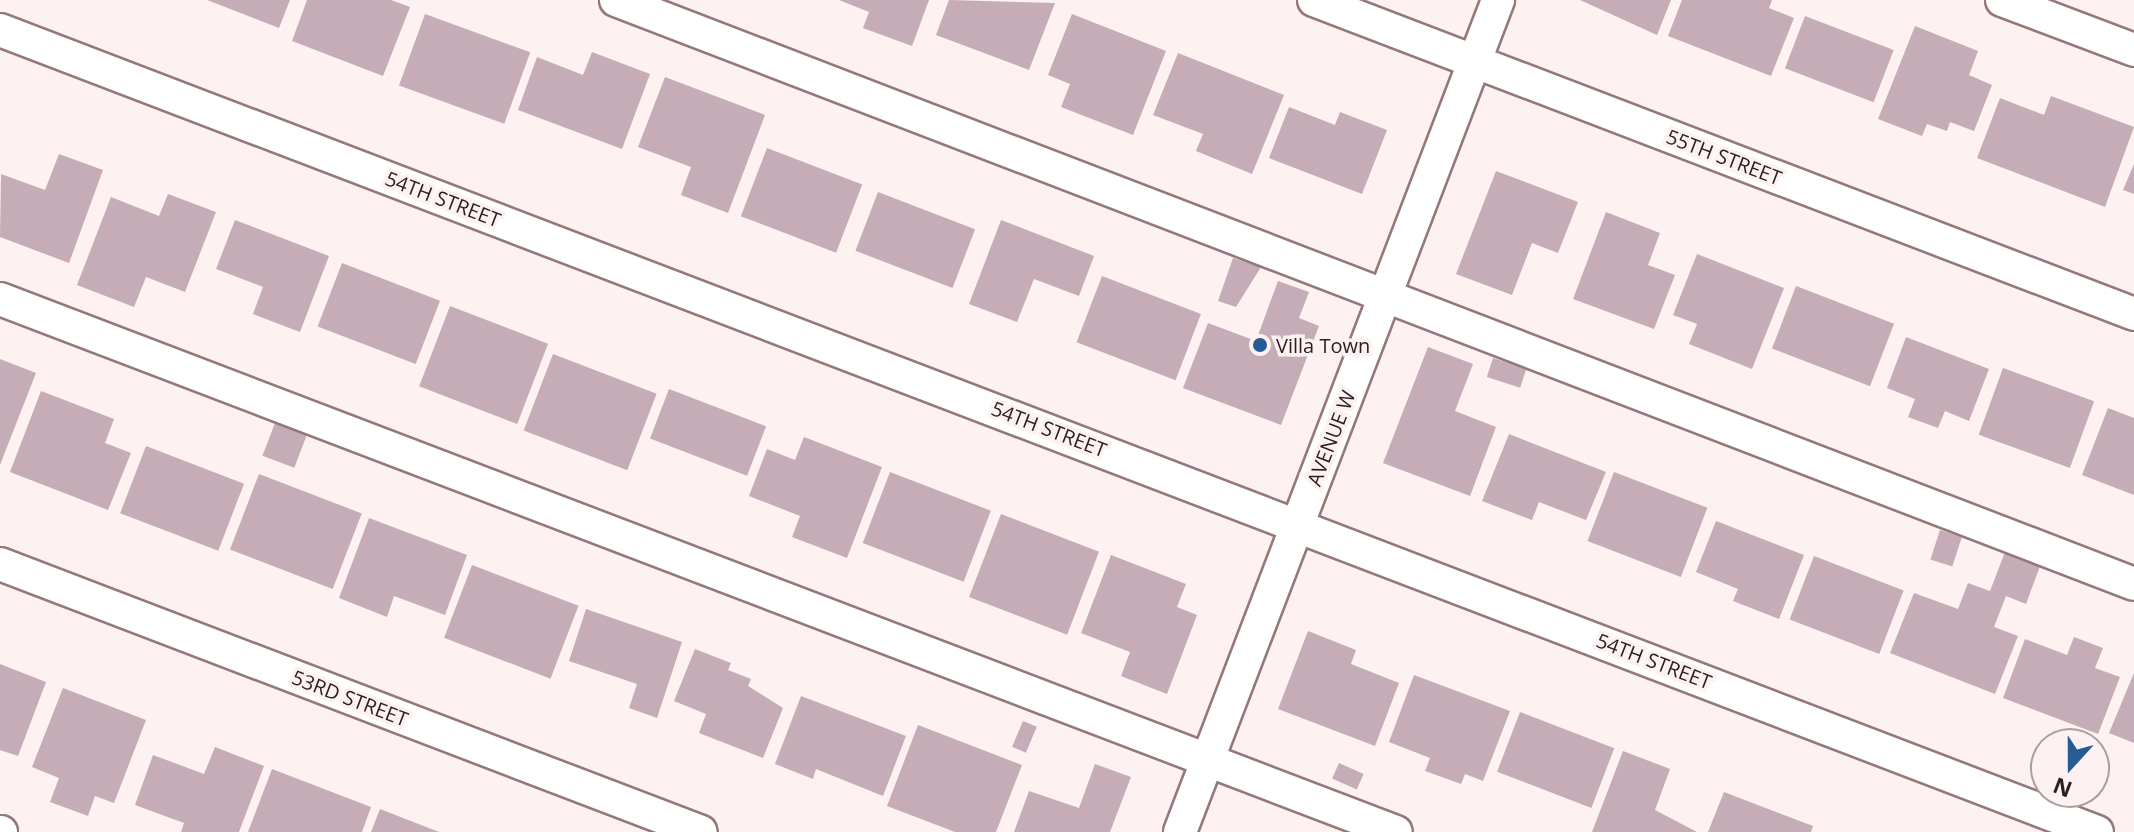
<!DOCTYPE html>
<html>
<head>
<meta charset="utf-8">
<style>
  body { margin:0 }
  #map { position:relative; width:2134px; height:832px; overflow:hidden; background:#fdf1f1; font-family:"Open Sans",sans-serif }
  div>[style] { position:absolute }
  .building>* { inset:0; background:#c6acb7; transform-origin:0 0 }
  .roads { filter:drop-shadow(2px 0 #94787a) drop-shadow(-2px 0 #94787a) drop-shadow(0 2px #94787a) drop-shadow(0 -2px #94787a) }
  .minor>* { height:32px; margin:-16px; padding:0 16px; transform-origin:16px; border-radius:16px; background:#fff }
  .dots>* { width:22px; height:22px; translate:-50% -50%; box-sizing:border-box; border:4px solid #fdf1f1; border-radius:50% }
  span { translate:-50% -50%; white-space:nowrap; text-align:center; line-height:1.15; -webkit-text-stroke:7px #fdf1f1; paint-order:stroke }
  .street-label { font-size:20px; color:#2a1f20 }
  .poi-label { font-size:20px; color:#2a1f20 }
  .left { translate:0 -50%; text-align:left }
  .north { position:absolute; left:2030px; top:728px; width:80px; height:80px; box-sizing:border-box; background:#fdf1f1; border:2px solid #a99d9d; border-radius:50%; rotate:201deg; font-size:22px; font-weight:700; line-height:32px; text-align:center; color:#2a1f20 }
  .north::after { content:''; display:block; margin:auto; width:28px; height:36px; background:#255c94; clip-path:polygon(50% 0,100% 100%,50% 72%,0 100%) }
</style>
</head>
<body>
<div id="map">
  <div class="building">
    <i style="clip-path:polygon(207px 0,290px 0,279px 28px)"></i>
    <i style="clip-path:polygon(307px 0,391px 0,410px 7px,383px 76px,292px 41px)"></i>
    <i style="clip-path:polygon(839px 0,929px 0,912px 46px,863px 28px,869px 12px)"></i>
    <i style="clip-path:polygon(949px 0,1055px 3px,1029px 70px,936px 35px)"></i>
    <i style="clip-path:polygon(1580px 0,1671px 0,1657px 35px)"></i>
    <i style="clip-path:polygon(1682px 0,1772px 0,1769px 8px,1794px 18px,1771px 76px,1668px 36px)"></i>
    <i style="left:425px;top:14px;width:112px;height:76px;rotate:20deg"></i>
    <i style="clip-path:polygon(1072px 14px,1166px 51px,1133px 135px,1061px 107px,1070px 84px,1048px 75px)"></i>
    <i style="left:1805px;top:16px;width:95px;height:56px;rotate:21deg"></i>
    <i style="clip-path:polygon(1915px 26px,1978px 51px,1969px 75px,1992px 85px,1974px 131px,1950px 122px,1947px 131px,1927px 124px,1922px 136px,1878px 119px)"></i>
    <i style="clip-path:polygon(592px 52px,650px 74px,622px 149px,518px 110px,537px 57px,583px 75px)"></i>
    <i style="clip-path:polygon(1178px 53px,1284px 95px,1252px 174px,1196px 151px,1203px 134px,1153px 115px)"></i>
    <i style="clip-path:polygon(665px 77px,765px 115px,728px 213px,681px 195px,691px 167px,638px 147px)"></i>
    <i style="clip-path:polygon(2051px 96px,2134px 127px,2105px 207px,1977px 158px,2000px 98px,2044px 115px)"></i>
    <i style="clip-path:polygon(1289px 107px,1335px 125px,1340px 112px,1387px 130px,1362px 194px,1269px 158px)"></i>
    <i style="left:767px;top:148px;width:102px;height:73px;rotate:21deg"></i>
    <i style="clip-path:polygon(59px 154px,103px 170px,69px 263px,0 237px,1px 174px,45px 190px)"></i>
    <i style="clip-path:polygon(2134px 164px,2134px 194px,2123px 190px)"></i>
    <i style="clip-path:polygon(1496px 171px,1578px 202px,1558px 253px,1532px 243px,1512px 295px,1456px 274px)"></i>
    <i style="left:878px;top:192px;width:104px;height:63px;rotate:21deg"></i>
    <i style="clip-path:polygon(168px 194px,216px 212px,185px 292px,146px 277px,134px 307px,77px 285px,111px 197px,159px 216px)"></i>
    <i style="clip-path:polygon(1606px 212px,1660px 233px,1648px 265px,1675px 275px,1654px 329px,1573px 299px)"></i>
    <i style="clip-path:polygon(235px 220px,329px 256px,300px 332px,253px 314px,263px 287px,216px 269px)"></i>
    <i style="clip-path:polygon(1001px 220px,1094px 256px,1079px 296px,1034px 279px,1017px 322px,969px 304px)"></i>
    <i style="clip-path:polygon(1697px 254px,1784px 288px,1752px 369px,1689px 344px,1697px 324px,1673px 315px)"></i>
    <i style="clip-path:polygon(1233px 258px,1261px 267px,1236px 307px,1218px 301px)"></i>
    <i style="left:342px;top:263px;width:105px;height:68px;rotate:21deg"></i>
    <i style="left:1102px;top:276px;width:106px;height:71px;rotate:21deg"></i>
    <i style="clip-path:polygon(1278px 281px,1309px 292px,1299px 318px,1319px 326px,1281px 425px,1183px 388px,1208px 323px,1256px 341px)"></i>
    <i style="left:1796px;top:286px;width:105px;height:67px;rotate:21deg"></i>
    <i style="left:450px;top:306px;width:105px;height:86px;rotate:21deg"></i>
    <i style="clip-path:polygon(1906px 337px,1989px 369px,1969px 421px,1945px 411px,1938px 428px,1908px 417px,1915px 399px,1887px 388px)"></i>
    <i style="clip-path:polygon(1428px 347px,1473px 364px,1455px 411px,1496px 427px,1470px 496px,1383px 463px)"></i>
    <i style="left:553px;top:354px;width:111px;height:82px;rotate:21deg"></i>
    <i style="left:1493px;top:358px;width:35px;height:20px;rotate:18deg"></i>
    <i style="clip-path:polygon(0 359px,36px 373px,0 465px)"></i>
    <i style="left:2003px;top:368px;width:97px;height:71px;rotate:20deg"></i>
    <i style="left:669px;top:389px;width:104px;height:53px;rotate:21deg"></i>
    <i style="clip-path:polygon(41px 391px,114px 419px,105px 443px,131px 453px,108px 510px,10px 472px)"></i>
    <i style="clip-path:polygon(2108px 408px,2134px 418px,2134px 495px,2082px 475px)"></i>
    <i style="left:275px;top:423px;width:34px;height:35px;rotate:21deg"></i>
    <i style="clip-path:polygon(1509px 434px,1606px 472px,1586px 520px,1539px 502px,1532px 520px,1482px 501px)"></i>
    <i style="clip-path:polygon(804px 437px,882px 467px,847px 558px,792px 537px,800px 516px,749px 496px,767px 449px,795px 460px)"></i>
    <i style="left:146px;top:446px;width:105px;height:72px;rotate:21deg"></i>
    <i style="left:890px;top:472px;width:108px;height:76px;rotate:21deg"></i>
    <i style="left:1614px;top:472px;width:100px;height:74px;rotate:21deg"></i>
    <i style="left:259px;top:474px;width:110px;height:81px;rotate:21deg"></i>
    <i style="left:1001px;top:514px;width:105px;height:89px;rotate:21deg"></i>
    <i style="clip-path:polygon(369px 518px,467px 555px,445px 615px,394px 596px,387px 617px,339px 598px)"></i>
    <i style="clip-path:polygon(1716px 521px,1804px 555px,1779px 619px,1733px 601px,1738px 589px,1696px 572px)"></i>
    <i style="left:1940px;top:530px;width:23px;height:31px;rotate:18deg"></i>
    <i style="clip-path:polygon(2005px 552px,2040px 566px,2026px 604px,2006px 596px,1994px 627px,2018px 636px,1995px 694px,1890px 653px,1914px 593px,1958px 609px,1968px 583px,1990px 591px)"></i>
    <i style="clip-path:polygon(1111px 555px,1186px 584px,1177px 607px,1197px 615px,1167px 694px,1121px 676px,1130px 652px,1081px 633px)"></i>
    <i style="left:1814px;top:556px;width:96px;height:68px;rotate:21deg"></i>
    <i style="left:472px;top:565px;width:114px;height:78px;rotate:21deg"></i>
    <i style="clip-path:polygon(586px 609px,682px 642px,657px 718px,629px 708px,637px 684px,569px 661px)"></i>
    <i style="clip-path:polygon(1308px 631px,1356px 650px,1351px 664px,1399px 683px,1375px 746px,1278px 709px)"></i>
    <i style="clip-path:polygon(2074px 637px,2103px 648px,2095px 668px,2120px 677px,2098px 734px,2003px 698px,2025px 639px,2067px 655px)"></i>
    <i style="clip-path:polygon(695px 649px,731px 663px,728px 670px,751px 679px,748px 686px,783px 708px,763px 758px,699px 733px,706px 714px,674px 701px)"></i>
    <i style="clip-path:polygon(0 664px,46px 682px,18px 756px,0 750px)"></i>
    <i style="clip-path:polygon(2134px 673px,2134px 743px,2109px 733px)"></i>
    <i style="clip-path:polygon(1414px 675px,1510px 711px,1483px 781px,1465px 774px,1461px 784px,1425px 771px,1430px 758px,1389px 742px)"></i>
    <i style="clip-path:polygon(63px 688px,146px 720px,114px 803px,95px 796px,88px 816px,50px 802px,59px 778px,32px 767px)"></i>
    <i style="clip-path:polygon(801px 696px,906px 736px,883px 796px,816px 769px,813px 779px,775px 764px)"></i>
    <i style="left:1520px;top:712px;width:101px;height:64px;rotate:21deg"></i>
    <i style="left:1023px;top:721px;width:15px;height:28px;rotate:23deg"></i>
    <i style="clip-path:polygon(918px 725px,1022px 765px,996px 832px,955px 832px,887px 806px)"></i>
    <i style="clip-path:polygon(215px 747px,264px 766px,239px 832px,181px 832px,184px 823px,135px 805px,153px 755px,204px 774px)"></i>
    <i style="clip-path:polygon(1623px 751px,1670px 769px,1655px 810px,1697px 832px,1592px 832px)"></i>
    <i style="left:1339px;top:763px;width:27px;height:17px;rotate:24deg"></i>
    <i style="clip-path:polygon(1095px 764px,1131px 777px,1110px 832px,1014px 832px,1029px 791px,1079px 808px)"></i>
    <i style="clip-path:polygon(272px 769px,371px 807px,362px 832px,248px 832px)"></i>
    <i style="clip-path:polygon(1724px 792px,1813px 826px,1811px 832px,1708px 832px)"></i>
    <i style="clip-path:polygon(380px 809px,439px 832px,371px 832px)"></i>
  </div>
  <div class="roads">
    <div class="minor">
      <i style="left:616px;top:0;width:1626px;rotate:21.04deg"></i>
      <i style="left:1314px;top:0;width:878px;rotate:20.95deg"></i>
      <i style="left:2002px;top:0;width:141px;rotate:20.7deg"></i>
      <i style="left:0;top:30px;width:2245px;rotate:20.93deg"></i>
      <i style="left:0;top:299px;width:1494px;rotate:20.9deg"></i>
      <i style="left:0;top:564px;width:750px;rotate:20.92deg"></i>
      <i style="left:0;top:832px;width:1px"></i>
      <i style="left:1180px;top:832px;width:891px;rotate:-69.08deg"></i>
    </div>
  </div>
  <div class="dots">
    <i style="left:1260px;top:345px;background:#255c94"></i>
  </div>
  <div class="street-label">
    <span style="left:1724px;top:157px;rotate:21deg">55TH STREET</span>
    <span style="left:443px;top:199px;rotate:21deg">54TH STREET</span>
    <span style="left:1049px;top:429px;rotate:21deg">54TH STREET</span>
    <span style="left:1331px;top:438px;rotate:-69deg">AVENUE W</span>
    <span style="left:1654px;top:661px;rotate:21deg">54TH STREET</span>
    <span style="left:350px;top:698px;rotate:21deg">53RD STREET</span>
  </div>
  <div class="poi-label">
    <span class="left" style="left:1276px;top:345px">Villa Town</span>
  </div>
  <div class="north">N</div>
</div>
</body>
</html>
